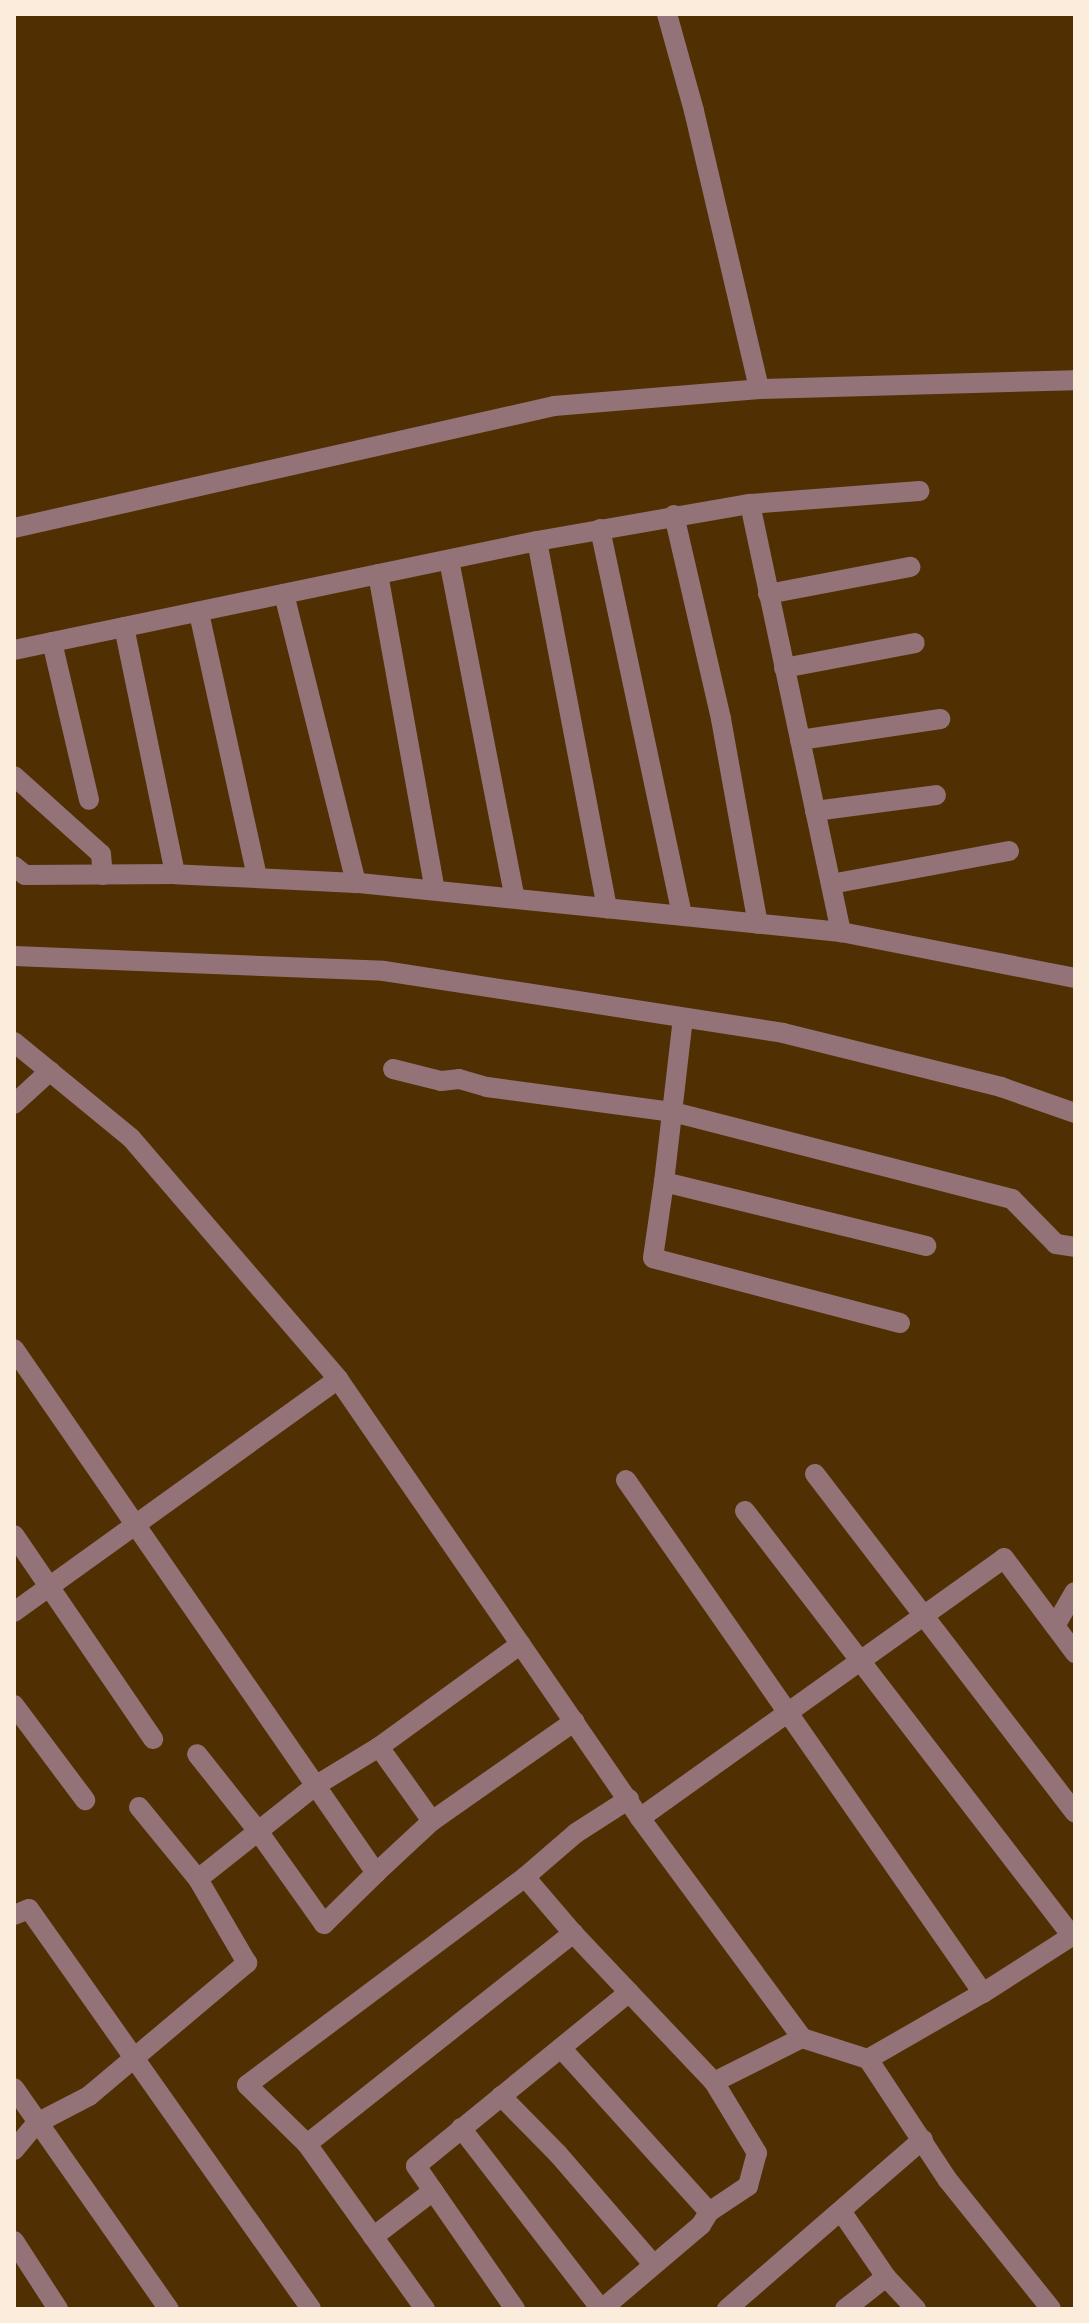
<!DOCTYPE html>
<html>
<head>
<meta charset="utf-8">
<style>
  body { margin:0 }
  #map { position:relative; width:1089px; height:2323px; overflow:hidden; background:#502f03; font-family:Poppins,sans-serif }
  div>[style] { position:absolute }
  .minor>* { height:20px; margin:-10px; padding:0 10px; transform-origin:10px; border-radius:10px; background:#937378 }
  span { translate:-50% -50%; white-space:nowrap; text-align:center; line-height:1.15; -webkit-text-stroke:8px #502f03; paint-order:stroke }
  .frame { position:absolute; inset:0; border:16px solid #fcecdc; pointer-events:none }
</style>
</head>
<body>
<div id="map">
  <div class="minor">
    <i style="left:667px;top:14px;width:101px;rotate:74.4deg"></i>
    <i style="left:694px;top:111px;width:285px;rotate:76.8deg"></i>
    <i style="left:750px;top:504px;width:170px;rotate:-4.4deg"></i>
    <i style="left:674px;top:515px;width:209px;rotate:77deg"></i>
    <i style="left:721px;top:719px;width:208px;rotate:79.8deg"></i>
    <i style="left:14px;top:528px;width:554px;rotate:-12.73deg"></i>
    <i style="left:554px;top:406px;width:206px;rotate:-4.7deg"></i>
    <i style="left:759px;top:389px;width:316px;rotate:-1.6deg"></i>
    <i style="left:600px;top:529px;width:395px;rotate:78deg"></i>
    <i style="left:537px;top:541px;width:374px;rotate:79.2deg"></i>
    <i style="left:449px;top:560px;width:344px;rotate:79deg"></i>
    <i style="left:378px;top:574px;width:321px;rotate:79.8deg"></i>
    <i style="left:284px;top:594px;width:298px;rotate:76deg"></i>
    <i style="left:768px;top:594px;width:145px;rotate:-10.8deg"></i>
    <i style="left:199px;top:613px;width:269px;rotate:77.6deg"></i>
    <i style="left:124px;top:627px;width:252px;rotate:78.3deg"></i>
    <i style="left:52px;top:642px;width:162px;rotate:76.8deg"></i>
    <i style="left:14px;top:650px;width:534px;rotate:-11.77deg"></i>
    <i style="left:537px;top:541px;width:216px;rotate:-9.9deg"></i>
    <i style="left:750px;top:504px;width:438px;rotate:78deg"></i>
    <i style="left:841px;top:932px;width:487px;rotate:-174.2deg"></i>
    <i style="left:356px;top:883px;width:181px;rotate:-177.2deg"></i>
    <i style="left:175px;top:874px;width:150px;rotate:179.6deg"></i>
    <i style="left:25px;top:875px;width:14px;rotate:-141deg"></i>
    <i style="left:784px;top:668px;width:133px;rotate:-10.8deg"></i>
    <i style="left:800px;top:740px;width:142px;rotate:-8.5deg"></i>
    <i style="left:14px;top:776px;width:117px;rotate:41.9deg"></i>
    <i style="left:101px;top:854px;width:21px;rotate:85deg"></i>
    <i style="left:815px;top:811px;width:122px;rotate:-7.5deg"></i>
    <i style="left:831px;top:884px;width:181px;rotate:-10.5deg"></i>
    <i style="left:841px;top:932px;width:238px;rotate:11.1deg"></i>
    <i style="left:14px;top:956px;width:370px;rotate:2.3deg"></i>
    <i style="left:384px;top:971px;width:404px;rotate:8.8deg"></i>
    <i style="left:783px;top:1033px;width:225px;rotate:13.9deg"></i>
    <i style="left:1001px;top:1087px;width:78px;rotate:19.4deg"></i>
    <i style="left:14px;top:1042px;width:151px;rotate:39.4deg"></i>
    <i style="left:131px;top:1138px;width:318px;rotate:49.3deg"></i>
    <i style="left:338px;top:1379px;width:533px;rotate:55.47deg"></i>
    <i style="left:640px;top:1818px;width:273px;rotate:53.6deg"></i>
    <i style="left:802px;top:2038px;width:69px;rotate:17.7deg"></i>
    <i style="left:868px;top:2059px;width:144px;rotate:56.6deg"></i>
    <i style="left:947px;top:2179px;width:166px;rotate:51.3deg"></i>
    <i style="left:393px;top:1069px;width:49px;rotate:14deg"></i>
    <i style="left:441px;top:1081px;width:18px;rotate:-6deg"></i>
    <i style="left:459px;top:1079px;width:29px;rotate:16deg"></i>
    <i style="left:487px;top:1087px;width:188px;rotate:7.7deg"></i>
    <i style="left:673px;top:1112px;width:350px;rotate:14.4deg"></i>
    <i style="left:1012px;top:1199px;width:63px;rotate:45.6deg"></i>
    <i style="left:1056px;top:1244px;width:19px;rotate:9deg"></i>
    <i style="left:14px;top:1104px;width:49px;rotate:-42.5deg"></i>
    <i style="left:664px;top:1182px;width:165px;rotate:-83.4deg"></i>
    <i style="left:900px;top:1323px;width:255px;rotate:-165.3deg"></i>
    <i style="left:653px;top:1258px;width:77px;rotate:-81.8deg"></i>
    <i style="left:664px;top:1182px;width:270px;rotate:13.7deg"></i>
    <i style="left:14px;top:1349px;width:637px;rotate:55.36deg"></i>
    <i style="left:376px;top:1873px;width:73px;rotate:135.6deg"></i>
    <i style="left:324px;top:1924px;width:114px;rotate:-125.4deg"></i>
    <i style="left:258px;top:1831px;width:98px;rotate:-128.4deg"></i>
    <i style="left:815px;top:1474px;width:427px;rotate:52.5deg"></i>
    <i style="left:626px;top:1480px;width:625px;rotate:55.17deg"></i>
    <i style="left:745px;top:1511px;width:536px;rotate:52.42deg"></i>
    <i style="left:14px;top:1535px;width:247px;rotate:55.7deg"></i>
    <i style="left:14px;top:1612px;width:399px;rotate:-35.7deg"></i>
    <i style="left:1055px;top:1626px;width:39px;rotate:-60deg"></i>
    <i style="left:14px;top:1705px;width:119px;rotate:53.2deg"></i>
    <i style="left:379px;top:1747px;width:91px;rotate:54.4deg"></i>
    <i style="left:139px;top:1807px;width:93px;rotate:50.7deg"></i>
    <i style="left:640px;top:1818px;width:447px;rotate:-35.5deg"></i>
    <i style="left:1004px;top:1558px;width:119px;rotate:53.2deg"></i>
    <i style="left:376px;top:1873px;width:76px;rotate:-42.9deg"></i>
    <i style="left:432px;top:1821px;width:174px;rotate:-35deg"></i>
    <i style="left:525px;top:1877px;width:74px;rotate:49.4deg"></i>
    <i style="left:14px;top:1915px;width:16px;rotate:-22deg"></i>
    <i style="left:29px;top:1909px;width:489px;rotate:54.8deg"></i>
    <i style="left:561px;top:2048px;width:221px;rotate:47.9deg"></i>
    <i style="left:868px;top:2059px;width:133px;rotate:-29.9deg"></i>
    <i style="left:983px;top:1993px;width:109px;rotate:-32.7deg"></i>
    <i style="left:14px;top:2088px;width:270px;rotate:55deg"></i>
    <i style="left:501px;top:2096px;width:81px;rotate:45.5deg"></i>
    <i style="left:558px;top:2154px;width:144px;rotate:49.2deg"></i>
    <i style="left:461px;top:2128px;width:229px;rotate:52.3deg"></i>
    <i style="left:307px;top:2144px;width:84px;rotate:-135.5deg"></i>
    <i style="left:247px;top:2085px;width:347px;rotate:-36.8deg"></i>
    <i style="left:525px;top:1877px;width:67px;rotate:-40.8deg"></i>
    <i style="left:576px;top:1833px;width:63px;rotate:-32.7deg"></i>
    <i style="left:14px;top:2150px;width:35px;rotate:-50deg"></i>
    <i style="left:37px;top:2123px;width:59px;rotate:-27.4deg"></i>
    <i style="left:89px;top:2096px;width:207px;rotate:-40.1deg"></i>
    <i style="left:247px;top:1963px;width:97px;rotate:-120.3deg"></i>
    <i style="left:198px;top:1879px;width:149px;rotate:-38.5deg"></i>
    <i style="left:315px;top:1786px;width:75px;rotate:-31.4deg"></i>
    <i style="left:379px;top:1747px;width:175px;rotate:-36deg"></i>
    <i style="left:841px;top:2211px;width:80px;rotate:55.7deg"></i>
    <i style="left:886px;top:2277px;width:44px;rotate:46.8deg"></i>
    <i style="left:373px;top:2237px;width:76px;rotate:-37.5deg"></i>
    <i style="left:14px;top:2241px;width:81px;rotate:57.1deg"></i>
    <i style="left:425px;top:2309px;width:203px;rotate:-125.6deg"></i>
    <i style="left:307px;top:2144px;width:340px;rotate:-38.4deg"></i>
    <i style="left:573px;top:1933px;width:205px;rotate:46.6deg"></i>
    <i style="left:714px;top:2082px;width:98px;rotate:-26.6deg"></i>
    <i style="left:515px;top:2309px;width:174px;rotate:-124.7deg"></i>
    <i style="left:416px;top:2166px;width:275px;rotate:-39.2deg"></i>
    <i style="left:602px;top:2309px;width:130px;rotate:-40.3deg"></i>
    <i style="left:701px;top:2225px;width:15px;rotate:-58deg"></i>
    <i style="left:709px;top:2212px;width:47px;rotate:-33.7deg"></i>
    <i style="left:748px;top:2186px;width:34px;rotate:-75deg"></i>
    <i style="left:757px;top:2153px;width:83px;rotate:-121.2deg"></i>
    <i style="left:727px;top:2309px;width:259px;rotate:-40.9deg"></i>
    <i style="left:845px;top:2309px;width:52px;rotate:-38deg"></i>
  </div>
  <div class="frame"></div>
</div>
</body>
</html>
